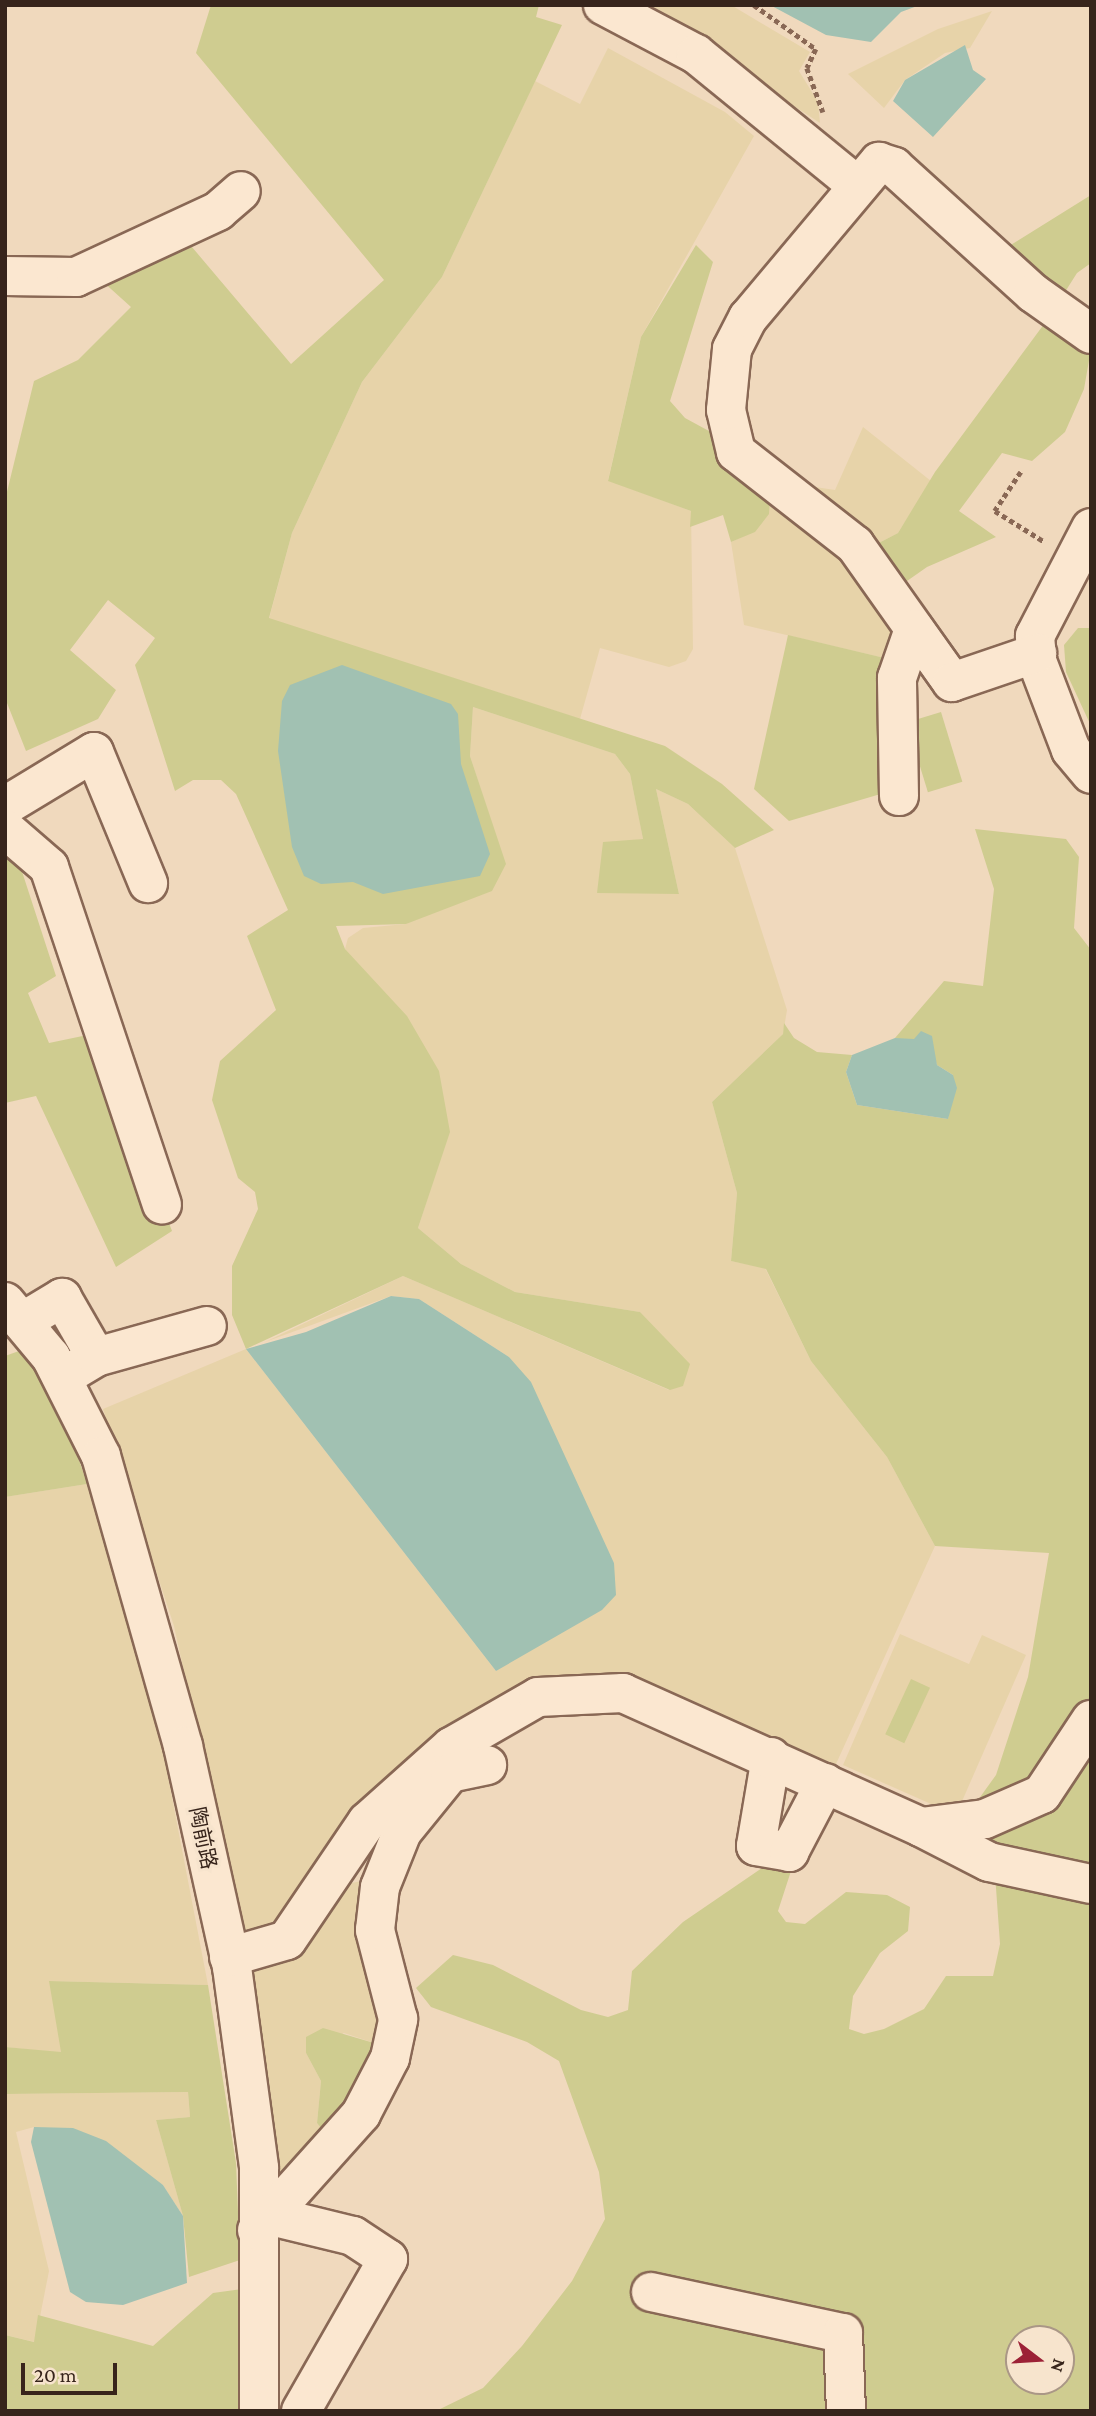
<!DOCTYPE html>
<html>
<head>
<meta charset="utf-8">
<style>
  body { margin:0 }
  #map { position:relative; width:1096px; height:2416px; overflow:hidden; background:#f0d9bd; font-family:"Crimson Pro","Noto Sans SC",serif }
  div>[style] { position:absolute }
  .farmland>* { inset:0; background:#e7d3a9 }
  .green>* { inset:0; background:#cfcc90; transform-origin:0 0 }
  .water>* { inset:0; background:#a1c1b2 }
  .path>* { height:4.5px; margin-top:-2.25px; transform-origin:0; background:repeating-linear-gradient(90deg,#896855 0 5px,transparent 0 8.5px) }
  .roads { filter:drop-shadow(2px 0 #896855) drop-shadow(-2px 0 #896855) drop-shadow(0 2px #896855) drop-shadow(0 -2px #896855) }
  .minor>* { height:38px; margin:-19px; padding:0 19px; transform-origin:19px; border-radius:19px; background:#fbe7d0 }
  span { translate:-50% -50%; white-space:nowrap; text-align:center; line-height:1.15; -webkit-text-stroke:6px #f7e4cd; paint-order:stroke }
  .street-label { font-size:21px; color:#37241b }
  .frame { position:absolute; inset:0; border:7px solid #37241b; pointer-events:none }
  .north { position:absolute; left:1005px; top:2325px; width:70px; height:70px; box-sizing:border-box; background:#f7e4cd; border:2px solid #aa9786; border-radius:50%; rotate:107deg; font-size:19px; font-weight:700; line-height:28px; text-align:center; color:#37241b }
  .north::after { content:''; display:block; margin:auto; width:24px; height:32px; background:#9c2136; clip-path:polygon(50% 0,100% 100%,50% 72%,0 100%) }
  .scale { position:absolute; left:21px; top:2363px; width:96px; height:32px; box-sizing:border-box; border:4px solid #37241b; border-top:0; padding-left:9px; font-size:21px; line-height:24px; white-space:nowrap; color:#37241b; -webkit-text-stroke:5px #f7e4cd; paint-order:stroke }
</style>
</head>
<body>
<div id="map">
  <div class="farmland">
    <i style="clip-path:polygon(639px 5px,731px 5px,810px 52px,799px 71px,818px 102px,820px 123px)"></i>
    <i style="clip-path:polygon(992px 11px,970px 48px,945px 53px,905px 80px,884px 108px,848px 74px,938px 29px)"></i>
    <i style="clip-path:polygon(608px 48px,725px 112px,754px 136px,641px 337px,608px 480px,691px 511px,693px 649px,686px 661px,669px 667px,600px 648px,580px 719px,269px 619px,292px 533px,362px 382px,442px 277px,535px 81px,580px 104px)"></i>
    <i style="clip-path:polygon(863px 427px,931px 481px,898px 533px,869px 548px,806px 500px,815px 487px,835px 490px)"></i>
    <i style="clip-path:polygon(770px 496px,809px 521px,899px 621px,893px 660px,744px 625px,731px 542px,755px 531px)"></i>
    <i style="clip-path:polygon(473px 707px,615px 754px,630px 774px,640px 823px,643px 839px,630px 841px,679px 894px,656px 789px,688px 804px,735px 848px,787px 1010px,783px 1034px,712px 1102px,737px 1193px,731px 1261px,765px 1268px,811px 1361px,887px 1457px,935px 1546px,831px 1775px,540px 1682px,276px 1930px,254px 1938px,240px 1929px,174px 1626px,103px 1409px,246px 1349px,496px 1671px,614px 1563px,509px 1357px,419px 1299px,391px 1296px,265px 1342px,403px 1276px,669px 1390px,640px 1312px,515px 1292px,461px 1264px,418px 1228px,449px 1132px,345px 949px,348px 938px,363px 928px,406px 924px,505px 864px,470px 756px)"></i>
    <i style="clip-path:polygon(87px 1484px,156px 1714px,208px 1985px,50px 1981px,62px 2053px,5px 2047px,5px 1497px)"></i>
    <i style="clip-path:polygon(900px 1634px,969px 1664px,982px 1635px,1026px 1655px,956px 1815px,843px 1765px)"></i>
    <i style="clip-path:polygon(368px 1880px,387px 2001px,374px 2043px,344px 2033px,306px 2053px,321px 2081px,317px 2123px,329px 2138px,281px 2178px,273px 2171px,252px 1973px,293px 1948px,346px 1884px)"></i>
    <i style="clip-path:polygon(188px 2092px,190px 2117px,156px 2120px,183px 2216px,163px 2185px,34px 2127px,16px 2132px,49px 2271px,35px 2342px,5px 2335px,5px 2094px)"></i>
  </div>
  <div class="green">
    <i style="clip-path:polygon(211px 5px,539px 5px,536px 17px,562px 25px,442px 277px,362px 382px,292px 533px,269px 618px,665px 746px,722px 784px,774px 830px,735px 848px,688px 804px,656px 789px,679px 894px,597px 893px,603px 842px,643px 839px,630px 774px,615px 754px,473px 707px,470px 756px,506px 864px,492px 891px,406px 924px,336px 926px,345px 949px,407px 1016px,439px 1071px,450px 1132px,418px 1228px,461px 1264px,515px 1292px,640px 1312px,690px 1364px,683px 1386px,670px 1390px,403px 1276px,246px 1349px,232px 1315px,232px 1266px,258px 1209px,255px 1192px,238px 1178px,212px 1100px,220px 1061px,276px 1010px,247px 936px,288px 910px,236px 794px,221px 780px,193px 780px,175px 791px,135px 665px,155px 638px,108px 600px,70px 650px,116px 690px,98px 719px,26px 751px,5px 698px,5px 500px,34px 381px,78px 360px,131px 307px,101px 280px,186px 240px,291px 364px,384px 280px,196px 53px)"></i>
    <i style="clip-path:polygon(1091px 195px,1091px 263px,1077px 273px,1058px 303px,1001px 251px)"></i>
    <i style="clip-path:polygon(696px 245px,713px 262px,670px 401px,685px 418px,720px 437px,729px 466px,770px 496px,769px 514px,755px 532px,731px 542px,723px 515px,690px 527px,691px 511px,608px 481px,641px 337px)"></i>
    <i style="clip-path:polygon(1050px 316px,1091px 349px,1084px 389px,1065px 432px,1032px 461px,1002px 453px,959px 511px,996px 537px,927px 567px,897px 588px,869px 548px,898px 533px,935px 472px)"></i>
    <i style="clip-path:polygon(1078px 628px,1091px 628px,1091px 726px,1066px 672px,1064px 645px)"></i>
    <i style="clip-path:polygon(788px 635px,893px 660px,884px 793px,789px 821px,754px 789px)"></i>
    <i style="left:941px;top:712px;width:73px;height:36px;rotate:73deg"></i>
    <i style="clip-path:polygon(evenodd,975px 829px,1066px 839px,1079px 857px,1074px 928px,1091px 950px,1091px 2411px,436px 2411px,483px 2388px,522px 2346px,572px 2281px,605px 2219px,599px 2172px,559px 2061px,527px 2042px,431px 2007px,416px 1988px,453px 1955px,493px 1965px,581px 2010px,608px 2017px,628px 2010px,632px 1971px,683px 1922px,762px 1868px,791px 1871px,778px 1911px,786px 1922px,805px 1924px,846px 1892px,887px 1895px,910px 1907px,908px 1931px,880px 1953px,853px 1996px,849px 2029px,864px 2034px,884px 2029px,924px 2009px,946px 1976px,993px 1976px,1000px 1944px,995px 1874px,955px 1832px,996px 1775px,1028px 1677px,1049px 1553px,935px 1546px,887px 1457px,811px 1361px,766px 1269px,731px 1261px,737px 1193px,712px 1102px,783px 1034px,784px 1023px,794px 1038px,817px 1052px,852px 1055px,846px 1072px,857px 1105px,948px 1119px,953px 1075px,937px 1065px,931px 1048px,895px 1038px,944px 981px,983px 986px,994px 889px,975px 829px,1019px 2339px,1061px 2339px,1061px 2381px,1019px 2381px,1019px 2339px)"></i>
    <i style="clip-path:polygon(5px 842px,15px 850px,56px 976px,28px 993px,49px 1043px,97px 1033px,172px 1231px,116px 1267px,36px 1096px,5px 1103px)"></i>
    <i style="clip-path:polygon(19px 1351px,44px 1380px,67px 1423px,87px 1484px,5px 1497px,5px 1356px)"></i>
    <i style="left:911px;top:1679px;width:21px;height:61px;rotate:25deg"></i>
    <i style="clip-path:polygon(49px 1981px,208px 1985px,236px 2163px,240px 2260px,189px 2277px,183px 2216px,156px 2120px,190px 2117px,188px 2092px,5px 2094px,5px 2047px,61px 2052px)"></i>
    <i style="clip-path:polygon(323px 2028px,374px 2043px,382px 2038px,329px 2138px,317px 2123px,321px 2081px,306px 2053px,306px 2037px)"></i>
    <i style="clip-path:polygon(242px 2289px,248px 2411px,5px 2411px,5px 2335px,34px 2342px,38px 2315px,153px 2346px,213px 2293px)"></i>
  </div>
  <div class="water">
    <i style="clip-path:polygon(770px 5px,920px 5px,901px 12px,871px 42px,826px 35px)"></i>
    <i style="clip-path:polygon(965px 45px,973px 70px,986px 79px,933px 137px,893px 101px,905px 80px)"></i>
    <i style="clip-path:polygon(342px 665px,451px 704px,458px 714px,461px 764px,490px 854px,480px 876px,383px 894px,353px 882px,321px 884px,304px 876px,292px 847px,278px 751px,282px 701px,290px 685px)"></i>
    <i style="clip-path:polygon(921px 1031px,932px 1036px,937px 1065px,953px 1075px,957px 1088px,948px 1119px,857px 1105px,846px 1072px,852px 1055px,895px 1038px,914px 1039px)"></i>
    <i style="clip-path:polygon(391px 1296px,419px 1299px,509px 1357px,531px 1382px,614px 1563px,616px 1595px,602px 1610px,496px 1671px,246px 1349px,306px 1332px)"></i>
    <i style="clip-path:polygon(34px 2127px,73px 2128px,106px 2141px,163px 2185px,183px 2216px,187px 2283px,123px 2305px,86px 2302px,70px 2292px,31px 2142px)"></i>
  </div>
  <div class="path">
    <i style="left:754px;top:5px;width:76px;rotate:35.4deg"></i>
    <i style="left:816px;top:49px;width:21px;rotate:115deg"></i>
    <i style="left:807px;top:68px;width:47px;rotate:70deg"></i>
    <i style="left:1021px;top:472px;width:47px;rotate:123.7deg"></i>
    <i style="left:995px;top:511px;width:59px;rotate:31.8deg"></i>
  </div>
  <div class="roads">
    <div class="minor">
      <i style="left:603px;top:5px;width:105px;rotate:27.8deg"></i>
      <i style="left:696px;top:54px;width:209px;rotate:39.2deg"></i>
      <i style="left:5px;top:276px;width:71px;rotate:0.8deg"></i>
      <i style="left:76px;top:277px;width:157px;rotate:-24.9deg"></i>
      <i style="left:218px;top:211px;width:30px;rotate:-41deg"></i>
      <i style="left:1091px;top:528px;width:122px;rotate:117.4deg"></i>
      <i style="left:1035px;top:636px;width:25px;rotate:85deg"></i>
      <i style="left:1037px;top:661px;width:95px;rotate:69.1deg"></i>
      <i style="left:1071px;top:750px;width:31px;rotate:50deg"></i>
      <i style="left:952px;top:682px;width:168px;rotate:-125.3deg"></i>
      <i style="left:855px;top:545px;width:151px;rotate:-142deg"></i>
      <i style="left:736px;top:452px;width:43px;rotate:-103.4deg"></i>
      <i style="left:726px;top:410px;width:61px;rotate:-84.4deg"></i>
      <i style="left:732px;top:349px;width:35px;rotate:-63deg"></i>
      <i style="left:748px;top:318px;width:204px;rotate:-50deg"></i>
      <i style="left:879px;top:162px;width:16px;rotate:18deg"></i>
      <i style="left:894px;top:167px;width:188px;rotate:42.2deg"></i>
      <i style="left:1033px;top:293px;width:71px;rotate:35.3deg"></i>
      <i style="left:899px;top:796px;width:118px;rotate:-91deg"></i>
      <i style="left:897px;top:678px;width:52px;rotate:-70.9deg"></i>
      <i style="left:914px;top:629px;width:65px;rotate:54.4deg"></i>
      <i style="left:952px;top:682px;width:90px;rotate:-18.8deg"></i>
      <i style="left:5px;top:806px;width:104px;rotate:-31.2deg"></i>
      <i style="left:94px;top:752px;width:142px;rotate:67.6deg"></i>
      <i style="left:5px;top:829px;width:58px;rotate:40.8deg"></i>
      <i style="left:49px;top:867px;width:356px;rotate:71.5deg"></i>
      <i style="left:5px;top:1302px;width:72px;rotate:50.1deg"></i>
      <i style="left:51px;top:1357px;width:111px;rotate:63.2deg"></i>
      <i style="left:101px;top:1456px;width:301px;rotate:74.2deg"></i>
      <i style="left:183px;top:1746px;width:226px;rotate:77.5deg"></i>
      <i style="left:232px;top:1967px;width:203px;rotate:82.3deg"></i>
      <i style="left:259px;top:2168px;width:243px;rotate:90deg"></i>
      <i style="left:22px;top:1322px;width:47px;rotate:-31deg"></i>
      <i style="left:62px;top:1298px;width:68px;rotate:60deg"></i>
      <i style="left:63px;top:1377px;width:39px;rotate:-31deg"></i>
      <i style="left:96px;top:1357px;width:115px;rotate:-15.6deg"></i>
      <i style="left:771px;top:1757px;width:90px;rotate:99.6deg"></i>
      <i style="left:756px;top:1846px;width:34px;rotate:10deg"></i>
      <i style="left:789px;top:1852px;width:78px;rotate:-62.4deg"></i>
      <i style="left:921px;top:1827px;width:76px;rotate:27.2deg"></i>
      <i style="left:989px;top:1862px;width:104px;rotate:12.2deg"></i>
      <i style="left:229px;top:1957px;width:60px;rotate:-16.3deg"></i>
      <i style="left:287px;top:1940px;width:143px;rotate:-55.9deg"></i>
      <i style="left:367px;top:1822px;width:113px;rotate:-41.8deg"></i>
      <i style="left:451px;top:1747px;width:100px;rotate:-29.9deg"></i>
      <i style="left:538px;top:1697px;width:85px;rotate:-2.7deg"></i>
      <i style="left:623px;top:1693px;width:327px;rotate:24.2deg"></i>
      <i style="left:921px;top:1827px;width:64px;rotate:-7.1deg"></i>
      <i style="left:985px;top:1819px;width:62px;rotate:-23.7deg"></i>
      <i style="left:1042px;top:1794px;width:89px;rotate:-56.5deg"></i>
      <i style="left:271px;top:2216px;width:84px;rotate:13.7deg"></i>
      <i style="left:353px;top:2236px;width:42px;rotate:33.3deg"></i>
      <i style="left:388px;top:2259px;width:175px;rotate:119.8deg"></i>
      <i style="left:257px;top:2230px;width:156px;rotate:-48.1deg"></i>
      <i style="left:361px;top:2114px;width:63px;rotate:-62.6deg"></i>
      <i style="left:390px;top:2058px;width:40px;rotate:-78deg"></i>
      <i style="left:398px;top:2019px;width:92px;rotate:-104.5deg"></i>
      <i style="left:375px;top:1930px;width:43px;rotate:-83.4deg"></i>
      <i style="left:380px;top:1887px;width:59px;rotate:-68.2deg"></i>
      <i style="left:402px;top:1832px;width:76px;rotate:-50.9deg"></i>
      <i style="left:450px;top:1773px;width:38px;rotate:-12deg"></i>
      <i style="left:651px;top:2292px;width:196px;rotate:12.1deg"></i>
      <i style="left:843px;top:2333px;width:78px;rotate:87.8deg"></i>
    </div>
  </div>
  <div class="street-label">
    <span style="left:203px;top:1838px;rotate:78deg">陶前路</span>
  </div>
  <div class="frame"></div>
  <div class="north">N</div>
  <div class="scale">20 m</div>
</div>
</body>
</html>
